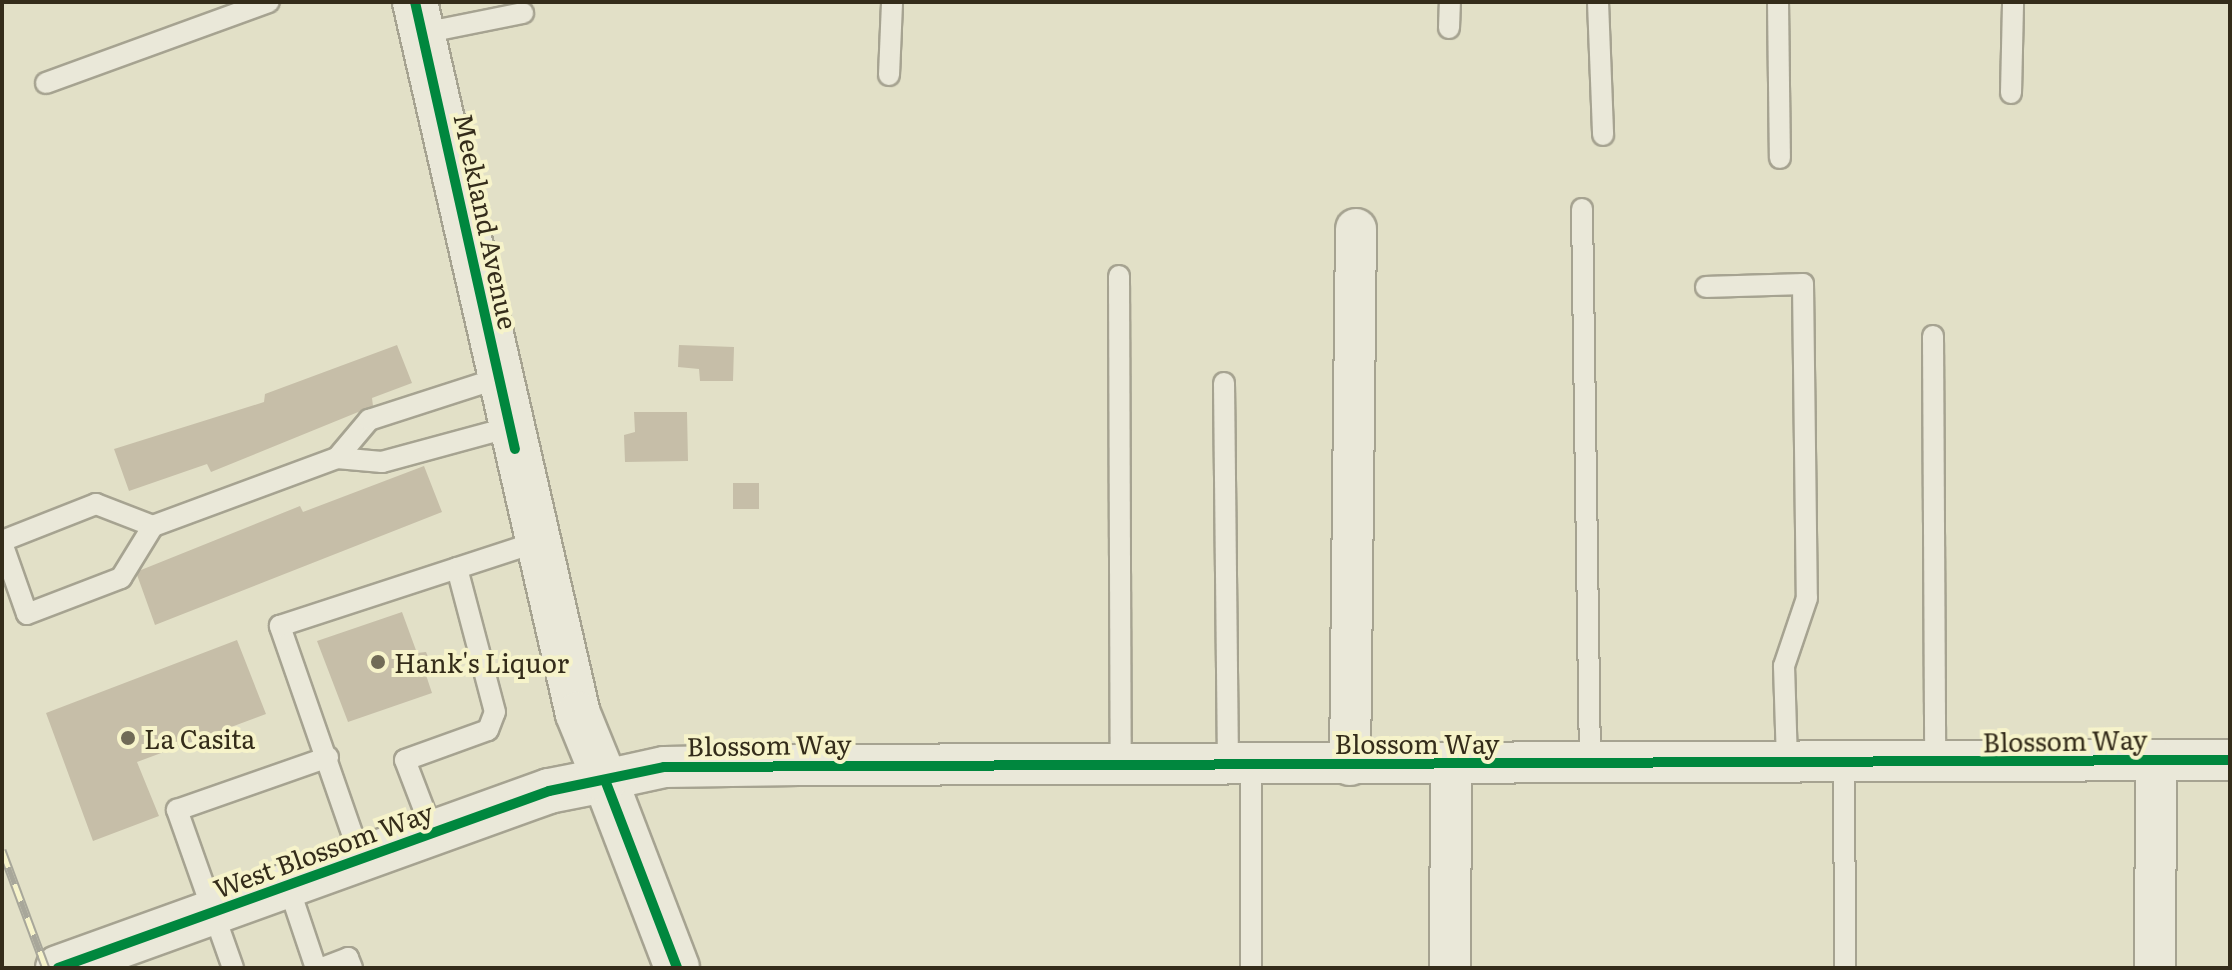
<!DOCTYPE html>
<html>
<head>
<meta charset="utf-8">
<style>
  body { margin:0 }
  #map { position:relative; width:2232px; height:970px; overflow:hidden; background:#e2e0c7; font-family:Literata,serif }
  div>[style] { position:absolute }
  .building>* { inset:0; background:#c6bea8; transform-origin:0 0 }
  .roads { filter:drop-shadow(2px 0 #a6a391) drop-shadow(-2px 0 #a6a391) drop-shadow(0 2px #a6a391) drop-shadow(0 -2px #a6a391) }
  .service>* { height:20px; margin:-10px; padding:0 10px; transform-origin:10px; border-radius:10px; background:#eae8d9 }
  .minor>* { height:40px; margin:-20px; padding:0 20px; transform-origin:20px; border-radius:20px; background:#eae8d9 }
  .tertiary>* { height:44px; margin:-22px; padding:0 22px; transform-origin:22px; border-radius:22px; background:#eae8d9 }
  .secondary>* { height:44px; margin:-22px; padding:0 22px; transform-origin:22px; border-radius:22px; background:#eae8d9 }
  .rail>* { height:9px; margin-top:-4.5px; transform-origin:0; background:repeating-linear-gradient(90deg,#f6f3ca 0 18px,#a8a79a 0 36px); box-sizing:border-box; border-block:2px solid #a8a79a }
  .cycleway>* { height:10px; margin:-5px; padding:0 5px; transform-origin:5px; border-radius:5px; background:#00873e }
  .dots>* { width:22px; height:22px; translate:-50% -50%; box-sizing:border-box; border:4px solid #f6f3ca; border-radius:50% }
  span { translate:-50% -50%; white-space:nowrap; text-align:center; line-height:1.15; -webkit-text-stroke:8px #f6f3ca; paint-order:stroke }
  .street-label { font-size:26px; color:#342c1a }
  .poi-label { font-size:26px; color:#342c1a }
  .left { translate:0 -50%; text-align:left }
  .frame { position:absolute; inset:0; border:4px solid #342c1a; pointer-events:none }
</style>
</head>
<body>
<div id="map">
  <div class="building">
    <i style="clip-path:polygon(397px 345px,412px 383px,372px 398px,373px 406px,211px 472px,207px 464px,129px 491px,114px 449px,264px 402px,265px 394px)"></i>
    <i style="clip-path:polygon(679px 345px,734px 347px,733px 381px,700px 381px,699px 369px,678px 367px)"></i>
    <i style="clip-path:polygon(634px 412px,687px 412px,688px 461px,625px 462px,624px 435px,635px 432px)"></i>
    <i style="clip-path:polygon(424px 466px,442px 512px,155px 625px,136px 572px,300px 506px,303px 512px)"></i>
    <i style="left:733px;top:483px;width:26px;height:26px"></i>
    <i style="clip-path:polygon(402px 612px,417px 653px,426px 652px,434px 671px,426px 675px,432px 693px,348px 722px,317px 641px)"></i>
    <i style="clip-path:polygon(237px 640px,266px 714px,137px 762px,159px 816px,93px 841px,46px 713px)"></i>
  </div>
  <div class="roads">
    <div class="service">
      <i style="left:1598px;top:2px;width:133px;rotate:87.8deg"></i>
      <i style="left:1778px;top:2px;width:156px;rotate:89.3deg"></i>
      <i style="left:1449px;top:28px;width:26px;rotate:-88deg"></i>
      <i style="left:423px;top:33px;width:102px;rotate:-11.3deg"></i>
      <i style="left:889px;top:75px;width:73px;rotate:-87.6deg"></i>
      <i style="left:46px;top:83px;width:237px;rotate:-20deg"></i>
      <i style="left:2011px;top:93px;width:91px;rotate:-88.7deg"></i>
      <i style="left:1582px;top:209px;width:555px;rotate:89.17deg"></i>
      <i style="left:1119px;top:276px;width:489px;rotate:89.8deg"></i>
      <i style="left:1706px;top:287px;width:97px;rotate:-1.8deg"></i>
      <i style="left:1803px;top:284px;width:314px;rotate:89.3deg"></i>
      <i style="left:1807px;top:598px;width:72px;rotate:108.7deg"></i>
      <i style="left:1784px;top:666px;width:98px;rotate:88.2deg"></i>
      <i style="left:1933px;top:336px;width:427px;rotate:89.7deg"></i>
      <i style="left:1224px;top:383px;width:382px;rotate:89.4deg"></i>
      <i style="left:337px;top:458px;width:45px;rotate:5.1deg"></i>
      <i style="left:382px;top:462px;width:134px;rotate:-15.2deg"></i>
      <i style="left:2px;top:541px;width:101px;rotate:-21.5deg"></i>
      <i style="left:96px;top:504px;width:61px;rotate:21.1deg"></i>
      <i style="left:2px;top:543px;width:75px;rotate:70.6deg"></i>
      <i style="left:27px;top:614px;width:101px;rotate:-21deg"></i>
      <i style="left:121px;top:578px;width:61px;rotate:-58.4deg"></i>
      <i style="left:153px;top:526px;width:196px;rotate:-20.3deg"></i>
      <i style="left:337px;top:458px;width:50px;rotate:-49.9deg"></i>
      <i style="left:369px;top:420px;width:137px;rotate:-17.9deg"></i>
      <i style="left:1844px;top:764px;width:204px;rotate:89.7deg"></i>
      <i style="left:1251px;top:765px;width:203px;rotate:90deg"></i>
      <i style="left:433px;top:833px;width:78px;rotate:-111deg"></i>
      <i style="left:405px;top:760px;width:88px;rotate:-19.9deg"></i>
      <i style="left:488px;top:730px;width:19px;rotate:-69deg"></i>
      <i style="left:495px;top:712px;width:149px;rotate:-104.8deg"></i>
      <i style="left:361px;top:859px;width:247px;rotate:-109.2deg"></i>
      <i style="left:280px;top:626px;width:270px;rotate:-18.1deg"></i>
      <i style="left:288px;top:885px;width:88px;rotate:71.4deg"></i>
      <i style="left:233px;top:968px;width:168px;rotate:-109.5deg"></i>
      <i style="left:177px;top:810px;width:160px;rotate:-19.3deg"></i>
      <i style="left:322px;top:968px;width:28px;rotate:-21deg"></i>
      <i style="left:348px;top:958px;width:11px;rotate:68deg"></i>
    </div>
    <div class="minor">
      <i style="left:1350px;top:765px;width:536px;rotate:-89.36deg"></i>
      <i style="left:605px;top:780px;width:60px;rotate:-12.4deg"></i>
      <i style="left:664px;top:767px;width:135px;rotate:-0.8deg"></i>
      <i style="left:799px;top:765px;width:1431px;rotate:-0.2deg"></i>
      <i style="left:1450px;top:968px;width:203px;rotate:-89.7deg"></i>
      <i style="left:2155px;top:968px;width:207px;rotate:-89.7deg"></i>
    </div>
    <div class="tertiary">
      <i style="left:58px;top:968px;width:522px;rotate:-19.82deg"></i>
      <i style="left:549px;top:791px;width:57px;rotate:-11.1deg"></i>
      <i style="left:605px;top:780px;width:201px;rotate:69deg"></i>
    </div>
    <div class="secondary">
      <i style="left:415px;top:2px;width:730px;rotate:77.11deg"></i>
      <i style="left:578px;top:714px;width:71px;rotate:67.8deg"></i>
    </div>
  </div>
  <div class="rail">
    <i style="left:2px;top:850px;width:126px;rotate:69.6deg"></i>
  </div>
  <div class="cycleway">
    <i style="left:415px;top:2px;width:458px;rotate:77.4deg"></i>
    <i style="left:605px;top:780px;width:201px;rotate:69deg"></i>
    <i style="left:58px;top:968px;width:522px;rotate:-19.82deg"></i>
    <i style="left:549px;top:791px;width:117px;rotate:-11.8deg"></i>
    <i style="left:664px;top:767px;width:1566px;rotate:-0.26deg"></i>
  </div>
  <div class="dots">
    <i style="left:378px;top:662px;background:#716b57"></i>
    <i style="left:128px;top:738px;background:#716b57"></i>
  </div>
  <div class="street-label">
    <span style="left:487px;top:221px;rotate:78deg">Meekland Avenue</span>
    <span style="left:2065px;top:740px;rotate:-1deg">Blossom Way</span>
    <span style="left:1417px;top:743px">Blossom Way</span>
    <span style="left:769px;top:744px;rotate:-1deg">Blossom Way</span>
    <span style="left:323px;top:849px;rotate:-20deg">West Blossom Way</span>
  </div>
  <div class="poi-label">
    <span class="left" style="left:394px;top:662px">Hank's Liquor</span>
    <span class="left" style="left:144px;top:738px">La Casita</span>
  </div>
  <div class="frame"></div>
</div>
</body>
</html>
